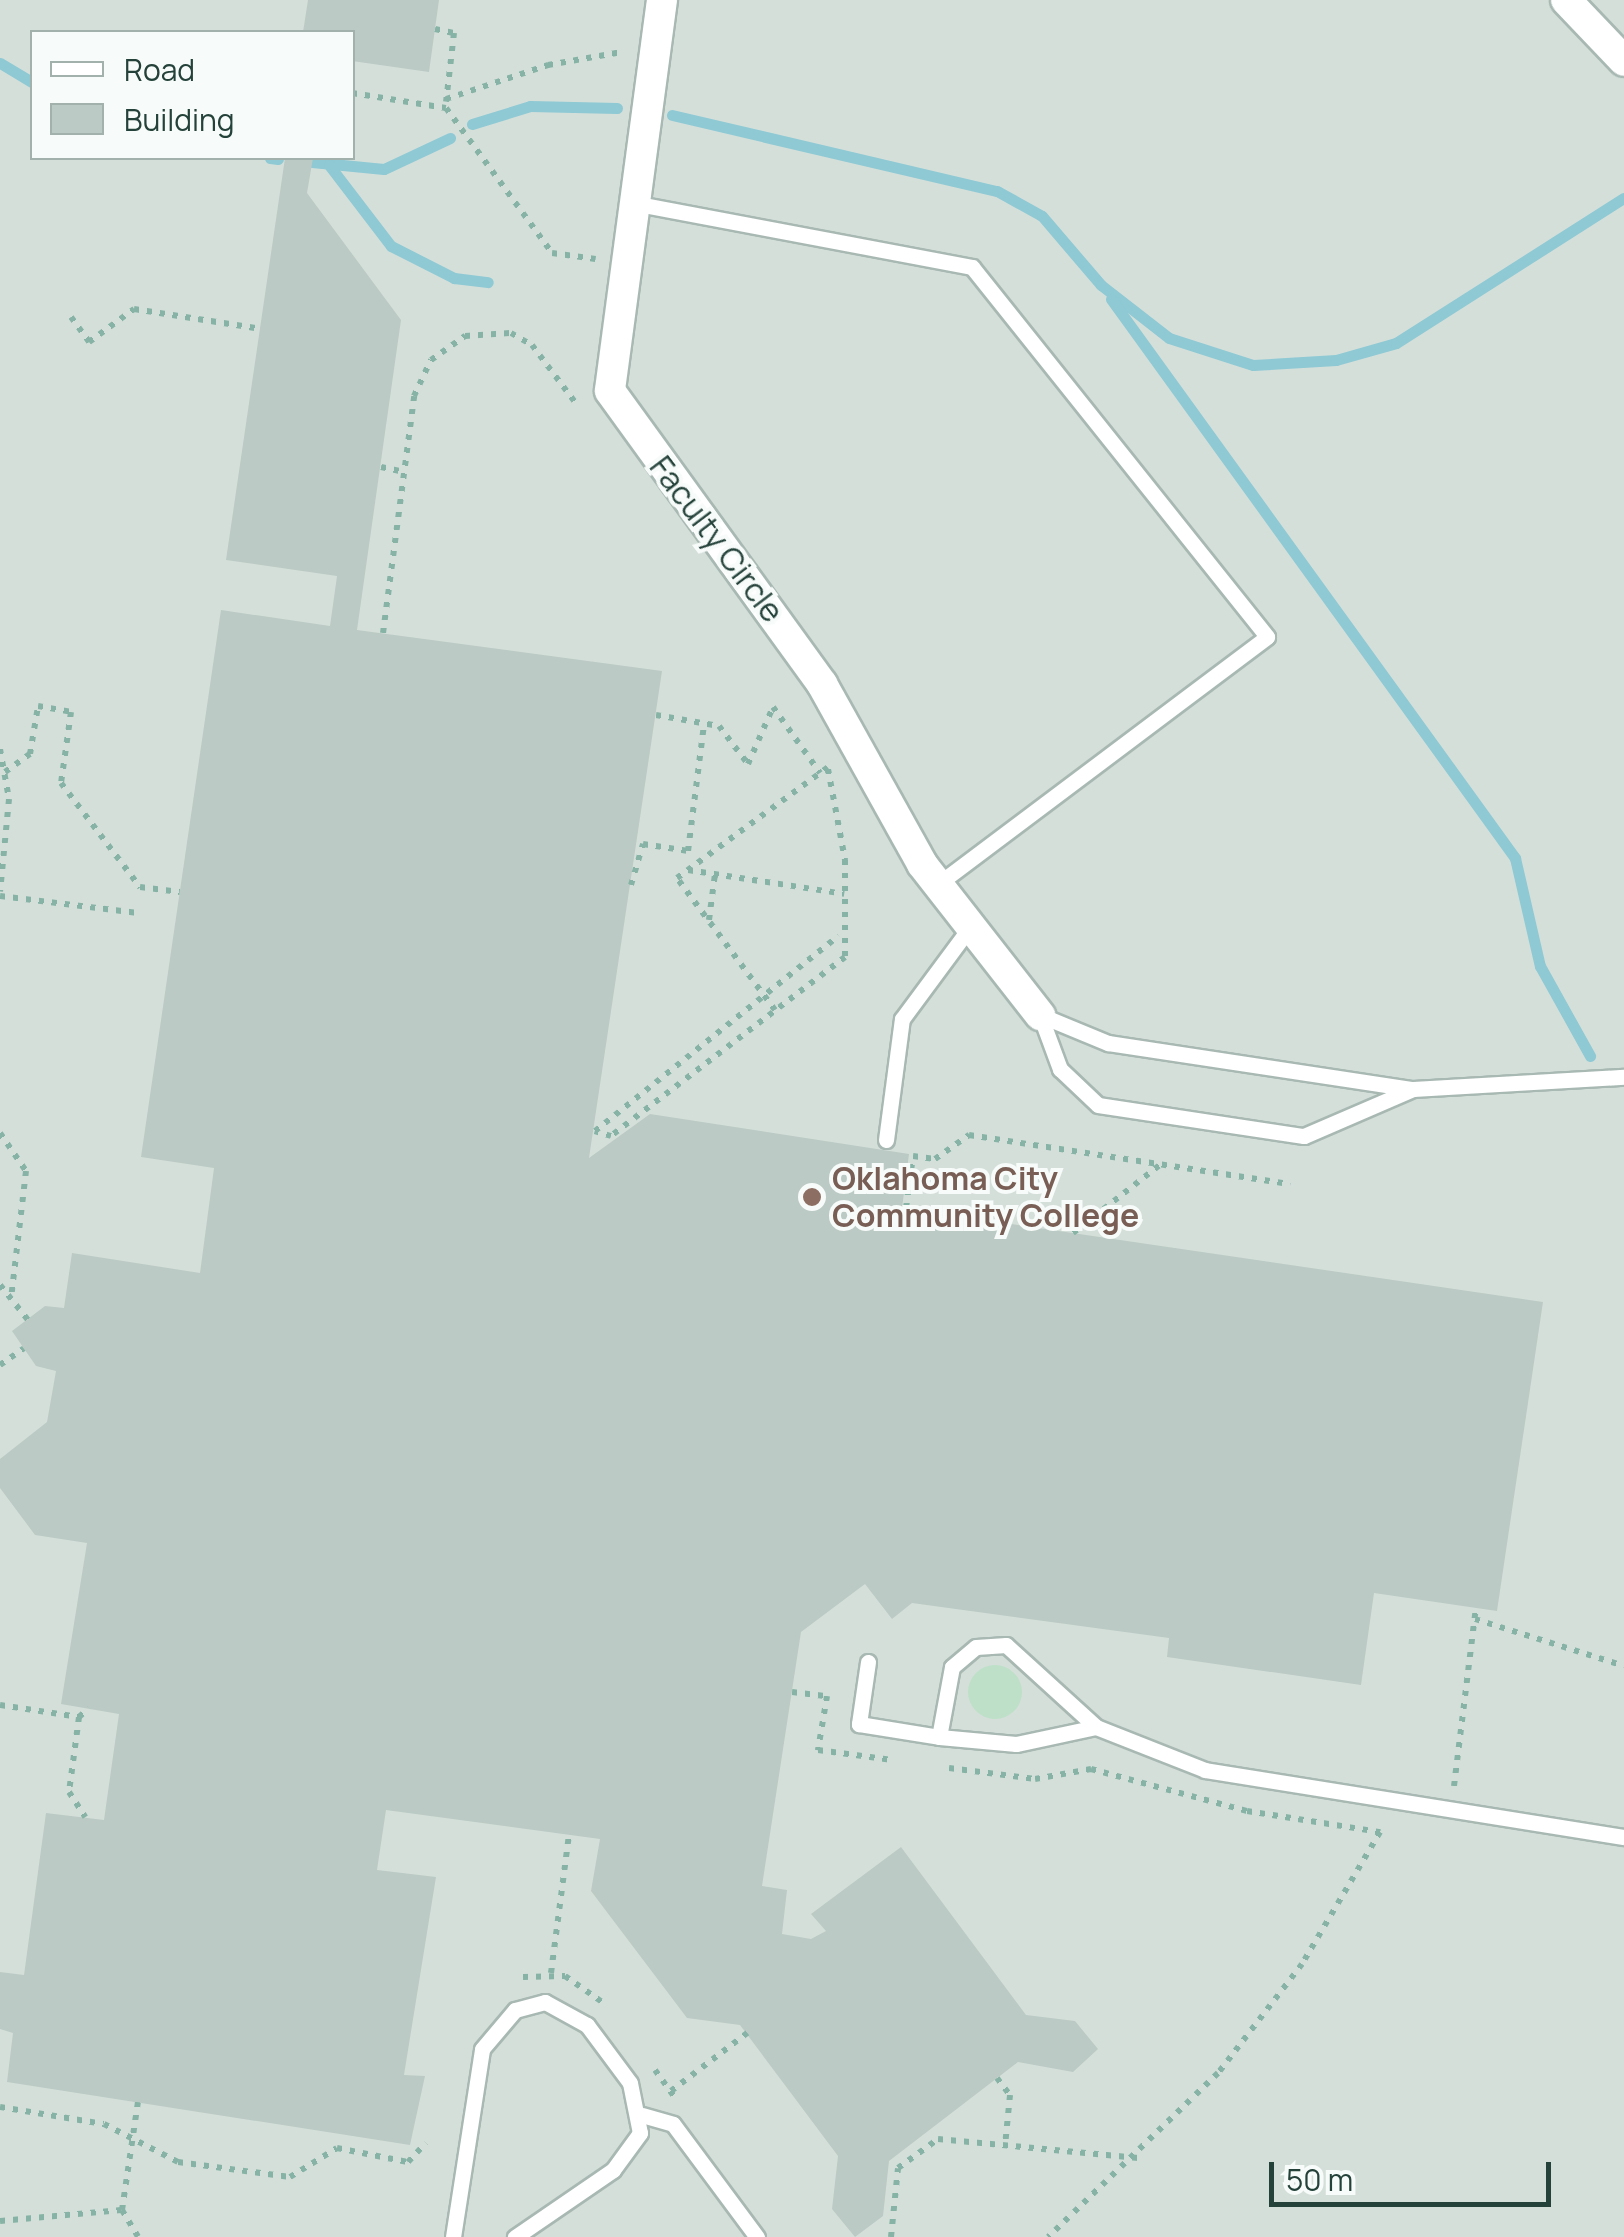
<!DOCTYPE html>
<html>
<head>
<meta charset="utf-8">
<style>
  body { margin:0 }
  #map { position:relative; width:1624px; height:2237px; overflow:hidden; background:#e6efeb; font-family:Manrope,sans-serif }
  div>[style] { position:absolute }
  .built>* { inset:0; background:#d4dfda }
  .green>* { inset:0; background:#bfe0c8 }
  .round { border-radius:50% }
  .stream>* { height:11px; margin:-5.5px; padding:0 5.5px; transform-origin:5.5px; border-radius:5.5px; background:#8ec9d4 }
  .building>* { inset:0; background:#bbcac4 }
  .path>* { height:6px; margin-top:-3px; transform-origin:0; background:repeating-linear-gradient(90deg,#86b3a5 0 5px,transparent 0 13px) }
  .roads { filter:drop-shadow(2px 0 #a8b8b2) drop-shadow(-2px 0 #a8b8b2) drop-shadow(0 2px #a8b8b2) drop-shadow(0 -2px #a8b8b2) }
  .service>* { height:15px; margin:-7.5px; padding:0 7.5px; transform-origin:7.5px; border-radius:7.5px; background:#fff }
  .minor>* { height:30px; margin:-15px; padding:0 15px; transform-origin:15px; border-radius:15px; background:#fff }
  .tertiary>* { height:30px; margin:-15px; padding:0 15px; transform-origin:15px; border-radius:15px; background:#fff }
  .dots>* { width:28px; height:28px; translate:-50% -50%; box-sizing:border-box; border:5px solid #f7fbf9; border-radius:50% }
  span { translate:-50% -50%; white-space:nowrap; text-align:center; line-height:1.15; -webkit-text-stroke:8px #f7fbf9; paint-order:stroke }
  .street-label { font-size:32px; color:#24423a }
  .education-label { font-size:32px; color:#785e54; font-weight:700 }
  .left { translate:0 -50%; text-align:left }
  .legend { position:absolute; left:30px; top:30px; width:325px; height:130px; box-sizing:border-box; background:#f7fbf9; border:2px solid #a3b1ad; margin:0; padding:12px 18px; list-style:none; font-size:30px; color:#24423a }
  .legend li { display:flex; align-items:center; gap:20px; height:50px }
  .legend b { width:50px; border:2px solid #a3b1ad }
  .scale { position:absolute; left:1269px; top:2162px; width:282px; height:45px; box-sizing:border-box; border:5px solid #24423a; border-top:0; padding-left:12px; font-size:30px; line-height:35px; white-space:nowrap; color:#24423a; -webkit-text-stroke:8px #f7fbf9; paint-order:stroke }
</style>
</head>
<body>
<div id="map">
  <div class="built">
    <i style="clip-path:polygon(evenodd,0 0,1624px 0,1624px 2237px,0 2237px,0 0,32px 32px,352px 32px,352px 158px,32px 158px,32px 32px)"></i>
  </div>
  <div class="green">
    <i class="round" style="left:968px;top:1665px;width:54px;height:54px"></i>
  </div>
  <div class="stream">
    <i style="left:0;top:63px;width:37px;rotate:31deg"></i>
    <i style="left:672px;top:115px;width:334px;rotate:13.2deg"></i>
    <i style="left:997px;top:191px;width:51px;rotate:29.1deg"></i>
    <i style="left:1042px;top:216px;width:91px;rotate:49.5deg"></i>
    <i style="left:1101px;top:285px;width:86px;rotate:37.9deg"></i>
    <i style="left:1169px;top:338px;width:88px;rotate:17.8deg"></i>
    <i style="left:1253px;top:365px;width:83px;rotate:-3.4deg"></i>
    <i style="left:1336px;top:360px;width:62px;rotate:-15.8deg"></i>
    <i style="left:1396px;top:343px;width:270px;rotate:-32.5deg"></i>
    <i style="left:472px;top:124px;width:61px;rotate:-17.2deg"></i>
    <i style="left:530px;top:106px;width:87px;rotate:1.3deg"></i>
    <i style="left:270px;top:158px;width:8px;rotate:7deg"></i>
    <i style="left:312px;top:162px;width:72px;rotate:5.6deg"></i>
    <i style="left:384px;top:169px;width:73px;rotate:-25.2deg"></i>
    <i style="left:329px;top:165px;width:102px;rotate:52.6deg"></i>
    <i style="left:391px;top:246px;width:71px;rotate:26.9deg"></i>
    <i style="left:454px;top:278px;width:34px;rotate:7deg"></i>
    <i style="left:1111px;top:299px;width:690px;rotate:54.14deg"></i>
    <i style="left:1515px;top:858px;width:111px;rotate:77deg"></i>
    <i style="left:1540px;top:966px;width:103px;rotate:60.9deg"></i>
  </div>
  <div class="building">
    <i style="clip-path:polygon(308px 0,439px 0,429px 72px,352px 61px,352px 32px,303px 32px)"></i>
    <i style="clip-path:polygon(285px 158px,313px 158px,307px 193px,401px 320px,357px 630px,662px 671px,589px 1158px,650px 1114px,909px 1154px,902px 1208px,1543px 1302px,1497px 1611px,1374px 1593px,1361px 1685px,1167px 1657px,1169px 1638px,912px 1603px,892px 1619px,865px 1584px,801px 1632px,762px 1886px,787px 1890px,782px 1934px,811px 1939px,826px 1931px,811px 1914px,901px 1847px,1026px 2015px,1075px 2021px,1098px 2049px,1073px 2072px,1018px 2062px,889px 2161px,883px 2216px,855px 2237px,832px 2209px,838px 2156px,740px 2025px,687px 2018px,591px 1891px,600px 1839px,386px 1810px,377px 1870px,436px 1877px,404px 2075px,425px 2076px,410px 2145px,7px 2082px,13px 2033px,0 2029px,0 1972px,24px 1975px,46px 1813px,104px 1820px,119px 1714px,61px 1704px,87px 1543px,35px 1535px,0 1488px,0 1459px,47px 1422px,56px 1371px,36px 1366px,12px 1331px,45px 1306px,64px 1308px,72px 1253px,200px 1273px,214px 1168px,141px 1157px,221px 610px,330px 626px,337px 576px,226px 560px)"></i>
  </div>
  <div class="path">
    <i style="left:435px;top:29px;width:19px;rotate:12deg"></i>
    <i style="left:454px;top:33px;width:69px;rotate:96.6deg"></i>
    <i style="left:352px;top:93px;width:95px;rotate:9.1deg"></i>
    <i style="left:446px;top:108px;width:180px;rotate:53.8deg"></i>
    <i style="left:552px;top:253px;width:44px;rotate:7.8deg"></i>
    <i style="left:446px;top:99px;width:108px;rotate:-18.4deg"></i>
    <i style="left:548px;top:65px;width:75px;rotate:-10deg"></i>
    <i style="left:71px;top:317px;width:31px;rotate:54deg"></i>
    <i style="left:89px;top:342px;width:56px;rotate:-36.3deg"></i>
    <i style="left:134px;top:309px;width:129px;rotate:8.9deg"></i>
    <i style="left:381px;top:467px;width:24px;rotate:12deg"></i>
    <i style="left:383px;top:633px;width:239px;rotate:-82.5deg"></i>
    <i style="left:414px;top:396px;width:40px;rotate:-65deg"></i>
    <i style="left:431px;top:360px;width:42px;rotate:-35.2deg"></i>
    <i style="left:465px;top:336px;width:46px;rotate:-3.7deg"></i>
    <i style="left:511px;top:333px;width:24px;rotate:30deg"></i>
    <i style="left:532px;top:345px;width:76px;rotate:53deg"></i>
    <i style="left:656px;top:715px;width:64px;rotate:9.9deg"></i>
    <i style="left:719px;top:726px;width:48px;rotate:52.7deg"></i>
    <i style="left:748px;top:764px;width:62px;rotate:-66.3deg"></i>
    <i style="left:773px;top:707px;width:81px;rotate:54.5deg"></i>
    <i style="left:0;top:749px;width:51px;rotate:79.8deg"></i>
    <i style="left:9px;top:799px;width:93px;rotate:95.5deg"></i>
    <i style="left:828px;top:769px;width:93px;rotate:79.4deg"></i>
    <i style="left:845px;top:860px;width:97px;rotate:90deg"></i>
    <i style="left:845px;top:957px;width:295px;rotate:142.6deg"></i>
    <i style="left:611px;top:1136px;width:17px;rotate:-163deg"></i>
    <i style="left:595px;top:1131px;width:312px;rotate:-38.7deg"></i>
    <i style="left:5px;top:772px;width:31px;rotate:-36deg"></i>
    <i style="left:30px;top:754px;width:49px;rotate:-80.5deg"></i>
    <i style="left:38px;top:706px;width:34px;rotate:10deg"></i>
    <i style="left:71px;top:712px;width:72px;rotate:98deg"></i>
    <i style="left:61px;top:783px;width:131px;rotate:52.8deg"></i>
    <i style="left:140px;top:887px;width:40px;rotate:7.1deg"></i>
    <i style="left:688px;top:870px;width:158px;rotate:8.7deg"></i>
    <i style="left:631px;top:885px;width:43px;rotate:-73.7deg"></i>
    <i style="left:643px;top:844px;width:46px;rotate:8.8deg"></i>
    <i style="left:688px;top:851px;width:128px;rotate:-82.8deg"></i>
    <i style="left:0;top:896px;width:139px;rotate:7deg"></i>
    <i style="left:709px;top:920px;width:46px;rotate:-82.6deg"></i>
    <i style="left:775px;top:1010px;width:164px;rotate:-126.6deg"></i>
    <i style="left:677px;top:878px;width:187px;rotate:-36.3deg"></i>
    <i style="left:0;top:1133px;width:46px;rotate:55.6deg"></i>
    <i style="left:26px;top:1171px;width:128px;rotate:96.7deg"></i>
    <i style="left:906px;top:1208px;width:52px;rotate:-82.3deg"></i>
    <i style="left:913px;top:1156px;width:22px;rotate:8deg"></i>
    <i style="left:935px;top:1159px;width:42px;rotate:-35.2deg"></i>
    <i style="left:969px;top:1135px;width:325px;rotate:8.7deg"></i>
    <i style="left:1073px;top:1233px;width:112px;rotate:-38.1deg"></i>
    <i style="left:0;top:1285px;width:45px;rotate:51.3deg"></i>
    <i style="left:0;top:1365px;width:29px;rotate:-35deg"></i>
    <i style="left:1475px;top:1619px;width:156px;rotate:17.5deg"></i>
    <i style="left:792px;top:1692px;width:35px;rotate:7deg"></i>
    <i style="left:827px;top:1696px;width:55px;rotate:99.5deg"></i>
    <i style="left:818px;top:1750px;width:75px;rotate:7.7deg"></i>
    <i style="left:0;top:1705px;width:80px;rotate:8.6deg"></i>
    <i style="left:79px;top:1717px;width:76px;rotate:97.6deg"></i>
    <i style="left:69px;top:1792px;width:30px;rotate:57deg"></i>
    <i style="left:79px;top:1717px;width:13px;rotate:-42deg"></i>
    <i style="left:949px;top:1768px;width:87px;rotate:7.3deg"></i>
    <i style="left:1035px;top:1779px;width:57px;rotate:-10.1deg"></i>
    <i style="left:1091px;top:1769px;width:162px;rotate:15.1deg"></i>
    <i style="left:1247px;top:1811px;width:135px;rotate:9deg"></i>
    <i style="left:1380px;top:1832px;width:153px;rotate:120.6deg"></i>
    <i style="left:1302px;top:1964px;width:138px;rotate:127.6deg"></i>
    <i style="left:1218px;top:2073px;width:236px;rotate:136deg"></i>
    <i style="left:1454px;top:1786px;width:179px;rotate:-83deg"></i>
    <i style="left:551px;top:1973px;width:139px;rotate:-82.6deg"></i>
    <i style="left:523px;top:1977px;width:42px;rotate:-1.4deg"></i>
    <i style="left:565px;top:1976px;width:49px;rotate:35deg"></i>
    <i style="left:655px;top:2070px;width:32px;rotate:54deg"></i>
    <i style="left:997px;top:2078px;width:21px;rotate:53deg"></i>
    <i style="left:1010px;top:2095px;width:51px;rotate:95.6deg"></i>
    <i style="left:671px;top:2091px;width:96px;rotate:-37.3deg"></i>
    <i style="left:0;top:2107px;width:105px;rotate:9.3deg"></i>
    <i style="left:104px;top:2124px;width:83px;rotate:27.2deg"></i>
    <i style="left:178px;top:2162px;width:113px;rotate:7.6deg"></i>
    <i style="left:290px;top:2177px;width:55px;rotate:-31.7deg"></i>
    <i style="left:337px;top:2148px;width:72px;rotate:11.2deg"></i>
    <i style="left:408px;top:2162px;width:26px;rotate:-47deg"></i>
    <i style="left:122px;top:2210px;width:31px;rotate:59deg"></i>
    <i style="left:0;top:2221px;width:122px;rotate:-5.2deg"></i>
    <i style="left:122px;top:2210px;width:109px;rotate:-81.6deg"></i>
    <i style="left:891px;top:2237px;width:69px;rotate:-84.2deg"></i>
    <i style="left:898px;top:2168px;width:49px;rotate:-35.9deg"></i>
    <i style="left:938px;top:2139px;width:201px;rotate:5.4deg"></i>
  </div>
  <div class="roads">
    <div class="service">
      <i style="left:633px;top:203px;width:345px;rotate:10.7deg"></i>
      <i style="left:972px;top:267px;width:473px;rotate:51.4deg"></i>
      <i style="left:1267px;top:637px;width:413px;rotate:143.1deg"></i>
      <i style="left:1040px;top:1015px;width:74px;rotate:22.4deg"></i>
      <i style="left:1108px;top:1043px;width:308px;rotate:8.6deg"></i>
      <i style="left:1413px;top:1089px;width:211px;rotate:-3.3deg"></i>
      <i style="left:1040px;top:1015px;width:58px;rotate:69.7deg"></i>
      <i style="left:1060px;top:1069px;width:52px;rotate:43.5deg"></i>
      <i style="left:1098px;top:1105px;width:208px;rotate:8.6deg"></i>
      <i style="left:1304px;top:1136px;width:119px;rotate:-23.3deg"></i>
      <i style="left:886px;top:1140px;width:122px;rotate:-82.5deg"></i>
      <i style="left:902px;top:1019px;width:114px;rotate:-53.5deg"></i>
      <i style="left:868px;top:1662px;width:63px;rotate:98.3deg"></i>
      <i style="left:859px;top:1724px;width:81px;rotate:9.2deg"></i>
      <i style="left:1096px;top:1727px;width:82px;rotate:168deg"></i>
      <i style="left:1016px;top:1744px;width:77px;rotate:-174.8deg"></i>
      <i style="left:939px;top:1737px;width:71px;rotate:-79.5deg"></i>
      <i style="left:952px;top:1667px;width:31px;rotate:-40deg"></i>
      <i style="left:976px;top:1647px;width:30px;rotate:-4deg"></i>
      <i style="left:1006px;top:1645px;width:122px;rotate:42.3deg"></i>
      <i style="left:1096px;top:1727px;width:117px;rotate:21.5deg"></i>
      <i style="left:1205px;top:1770px;width:424px;rotate:9.1deg"></i>
      <i style="left:642px;top:2115px;width:32px;rotate:16deg"></i>
      <i style="left:673px;top:2124px;width:141px;rotate:53.4deg"></i>
      <i style="left:453px;top:2237px;width:190px;rotate:-81.2deg"></i>
      <i style="left:482px;top:2049px;width:51px;rotate:-49.8deg"></i>
      <i style="left:515px;top:2010px;width:31px;rotate:-15deg"></i>
      <i style="left:545px;top:2002px;width:48px;rotate:28.7deg"></i>
      <i style="left:587px;top:2025px;width:72px;rotate:53.4deg"></i>
      <i style="left:630px;top:2083px;width:51px;rotate:78.7deg"></i>
      <i style="left:640px;top:2133px;width:46px;rotate:126.1deg"></i>
      <i style="left:613px;top:2170px;width:119px;rotate:145.6deg"></i>
    </div>
    <div class="minor">
      <i style="left:662px;top:0;width:394px;rotate:97.6deg"></i>
      <i style="left:610px;top:391px;width:362px;rotate:54.1deg"></i>
      <i style="left:822px;top:684px;width:206px;rotate:60.9deg"></i>
      <i style="left:922px;top:864px;width:192px;rotate:52deg"></i>
    </div>
    <div class="tertiary">
      <i style="left:1566px;top:0;width:84px;rotate:46.4deg"></i>
    </div>
  </div>
  <div class="dots">
    <i style="left:812px;top:1197px;background:#8d6e63"></i>
  </div>
  <div class="street-label">
    <span style="left:717px;top:539px;rotate:53deg">Faculty Circle</span>
  </div>
  <div class="education-label">
    <span class="left" style="left:832px;top:1197px">Oklahoma City<br>Community College</span>
  </div>
  <ul class="legend">
  <li><b style="height:12px;background:#fff"></b>Road</li>
  <li><b style="height:28px;background:#bbcac4"></b>Building</li>
  </ul>
  <div class="scale">50 m</div>
</div>
</body>
</html>
